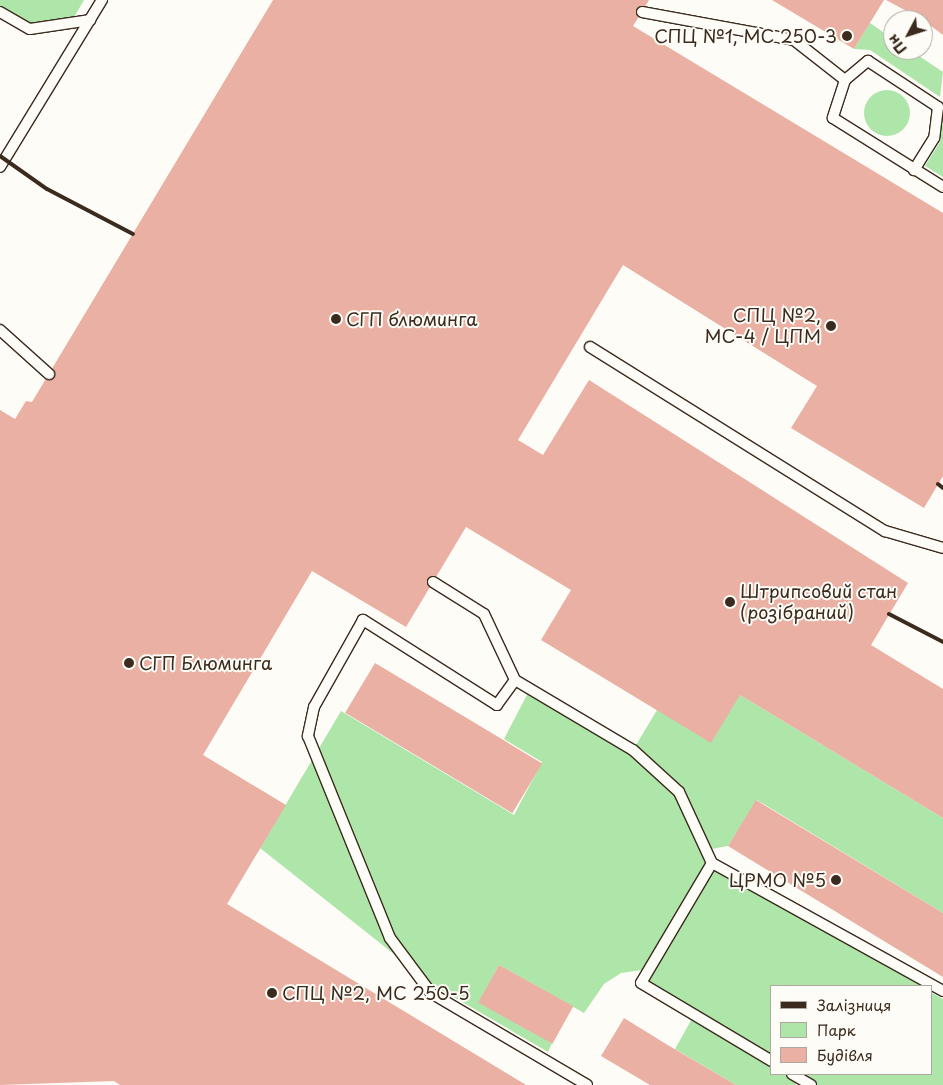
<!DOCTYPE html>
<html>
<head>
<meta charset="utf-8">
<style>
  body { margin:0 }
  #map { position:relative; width:943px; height:1085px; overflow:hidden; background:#fdfcf7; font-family:"Playpen Sans",sans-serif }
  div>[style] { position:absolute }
  .green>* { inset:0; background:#aee6aa }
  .round { border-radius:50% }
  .building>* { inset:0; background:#e9b0a3; transform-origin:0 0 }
  .roads { filter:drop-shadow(1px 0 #3b2a1e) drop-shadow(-1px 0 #3b2a1e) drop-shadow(0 1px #3b2a1e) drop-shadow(0 -1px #3b2a1e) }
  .service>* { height:10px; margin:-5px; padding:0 5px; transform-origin:5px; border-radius:5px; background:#fdfcf7 }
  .rail>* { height:4px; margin:-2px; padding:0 2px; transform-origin:2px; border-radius:2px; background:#3b2a1e }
  .dots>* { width:14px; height:14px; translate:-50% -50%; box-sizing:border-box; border:2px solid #fdfcf7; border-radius:50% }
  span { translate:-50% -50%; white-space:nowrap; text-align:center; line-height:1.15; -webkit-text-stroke:4px #fdfcf7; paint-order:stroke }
  .poi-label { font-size:18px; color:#3b2a1e }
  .right { translate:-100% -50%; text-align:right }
  .left { translate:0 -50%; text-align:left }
  .legend { position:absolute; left:770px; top:985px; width:162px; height:90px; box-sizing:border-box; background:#fdfcf7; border:1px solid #afa8a0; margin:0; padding:6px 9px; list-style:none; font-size:15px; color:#3b2a1e }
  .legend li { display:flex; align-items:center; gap:10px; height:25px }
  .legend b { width:25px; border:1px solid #afa8a0 }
  .north { position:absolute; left:883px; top:10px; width:50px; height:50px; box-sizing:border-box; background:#fdfcf7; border:1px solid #afa8a0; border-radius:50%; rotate:230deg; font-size:14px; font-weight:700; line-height:20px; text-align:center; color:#3b2a1e }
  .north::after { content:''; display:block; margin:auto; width:18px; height:22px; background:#3b2a1e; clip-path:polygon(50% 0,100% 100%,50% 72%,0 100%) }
</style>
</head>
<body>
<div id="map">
  <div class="green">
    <i style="clip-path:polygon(0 0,84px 0,69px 26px,30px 29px,0 12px)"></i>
    <i style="clip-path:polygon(870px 23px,893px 39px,893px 50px,910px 50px,943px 72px,940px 97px,870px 50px,854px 49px)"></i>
    <i class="round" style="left:864px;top:90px;width:46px;height:46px"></i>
    <i style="clip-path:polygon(943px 117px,943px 177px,925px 166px,940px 142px)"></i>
    <i style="clip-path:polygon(530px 689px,633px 750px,657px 710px,740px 695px,943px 818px,943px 913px,757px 800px,728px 846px,706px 850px,712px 863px,921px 986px,772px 986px,772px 1074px,932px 1074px,932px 993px,943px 999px,943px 1085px,811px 1085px,799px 1078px,795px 1085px,736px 1085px,675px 1049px,694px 1015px,641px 983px,649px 969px,621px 973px,604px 984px,584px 1013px,499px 965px,479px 1002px,552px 1043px,548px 1052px,433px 985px,260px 848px,341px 711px,514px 815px,542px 762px,504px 739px)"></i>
  </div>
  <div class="building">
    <i style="clip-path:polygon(273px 0,649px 0,633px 26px,943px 213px,943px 476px,924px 508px,791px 428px,817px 386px,623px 265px,518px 440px,543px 455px,589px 380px,908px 583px,871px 645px,943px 689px,943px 818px,740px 695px,711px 743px,541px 640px,571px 590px,466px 527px,406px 627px,312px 571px,203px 755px,286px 805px,227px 904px,526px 1085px,120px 1085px,114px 1081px,0 1085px,0 410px,15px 419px,26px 401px,32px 402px)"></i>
    <i style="clip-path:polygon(772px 0,884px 0,854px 49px)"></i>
    <i style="clip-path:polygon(886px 0,943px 0,943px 35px,923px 20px)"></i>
    <i style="left:375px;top:663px;width:195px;height:58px;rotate:31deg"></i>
    <i style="clip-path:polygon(756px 800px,943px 913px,943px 977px,728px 846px)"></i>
    <i style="left:499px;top:965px;width:85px;height:43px;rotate:29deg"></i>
    <i style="clip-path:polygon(624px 1018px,666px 1044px,736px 1085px,650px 1085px,601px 1056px)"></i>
  </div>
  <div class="roads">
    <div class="service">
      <i style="left:0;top:12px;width:34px;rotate:30deg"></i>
      <i style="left:30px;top:29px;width:61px;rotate:-8.5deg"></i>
      <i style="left:642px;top:12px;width:155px;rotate:10.4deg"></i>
      <i style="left:794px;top:40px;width:65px;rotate:38.1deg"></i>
      <i style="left:845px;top:80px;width:40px;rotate:108deg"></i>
      <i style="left:833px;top:118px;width:130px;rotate:32.1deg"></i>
      <i style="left:845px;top:80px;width:30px;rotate:-40deg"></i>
      <i style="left:868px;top:61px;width:84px;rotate:33.3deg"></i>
      <i style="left:938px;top:107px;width:31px;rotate:97deg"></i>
      <i style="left:934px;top:138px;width:38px;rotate:122deg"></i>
      <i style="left:0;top:167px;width:196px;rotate:-58.6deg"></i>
      <i style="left:0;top:330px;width:66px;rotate:41.9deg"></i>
      <i style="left:590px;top:347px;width:348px;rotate:32deg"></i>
      <i style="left:885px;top:531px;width:60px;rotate:16.3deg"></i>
      <i style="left:433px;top:582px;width:60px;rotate:32.1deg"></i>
      <i style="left:484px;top:614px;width:73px;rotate:64.8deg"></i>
      <i style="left:515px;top:680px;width:137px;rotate:30.7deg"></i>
      <i style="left:633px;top:750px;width:62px;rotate:42.4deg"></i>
      <i style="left:679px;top:792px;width:78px;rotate:65.1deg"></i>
      <i style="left:712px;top:863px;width:264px;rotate:29deg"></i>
      <i style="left:515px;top:680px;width:31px;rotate:126deg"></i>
      <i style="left:497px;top:705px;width:159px;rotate:-147.6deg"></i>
      <i style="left:363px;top:620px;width:100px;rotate:119.4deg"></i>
      <i style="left:314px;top:707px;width:30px;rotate:102deg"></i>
      <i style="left:308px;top:736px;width:218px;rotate:67.9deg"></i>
      <i style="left:390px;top:938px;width:69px;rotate:53.3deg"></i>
      <i style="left:431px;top:993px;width:181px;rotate:30.5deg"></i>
      <i style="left:712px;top:863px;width:139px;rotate:120.6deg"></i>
      <i style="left:641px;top:983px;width:152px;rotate:30.8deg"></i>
      <i style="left:792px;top:1074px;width:22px;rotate:30deg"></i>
    </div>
  </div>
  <div class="rail">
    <i style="left:0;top:156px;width:57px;rotate:35.1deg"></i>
    <i style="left:47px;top:189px;width:97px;rotate:27.6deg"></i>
    <i style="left:938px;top:484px;width:6px;rotate:39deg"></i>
    <i style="left:889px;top:614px;width:61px;rotate:27.4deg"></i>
  </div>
  <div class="dots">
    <i style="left:847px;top:36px;background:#3b2a1e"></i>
    <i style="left:336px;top:319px;background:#3b2a1e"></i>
    <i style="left:831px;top:326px;background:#3b2a1e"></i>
    <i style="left:730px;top:602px;background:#3b2a1e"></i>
    <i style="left:129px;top:663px;background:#3b2a1e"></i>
    <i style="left:836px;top:880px;background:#3b2a1e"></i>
    <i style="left:272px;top:993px;background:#3b2a1e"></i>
  </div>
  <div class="poi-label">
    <span class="right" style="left:837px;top:36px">СПЦ №1, МС 250-3</span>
    <span class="right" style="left:821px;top:326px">СПЦ №2,<br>МС-4 / ЦПМ</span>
    <span class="left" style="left:346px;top:319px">СГП блюминга</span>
    <span class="left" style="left:740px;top:602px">Штрипсовий стан<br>(розібраний)</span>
    <span class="left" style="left:139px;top:663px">СГП Блюминга</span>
    <span class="right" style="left:826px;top:880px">ЦРМО №5</span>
    <span class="left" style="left:282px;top:993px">СПЦ №2, МС 250-5</span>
  </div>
  <ul class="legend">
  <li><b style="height:6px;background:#3b2a1e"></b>Залізниця</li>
  <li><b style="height:14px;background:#aee6aa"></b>Парк</li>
  <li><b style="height:14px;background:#e9b0a3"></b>Будівля</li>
  </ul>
  <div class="north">Пн</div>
</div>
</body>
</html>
